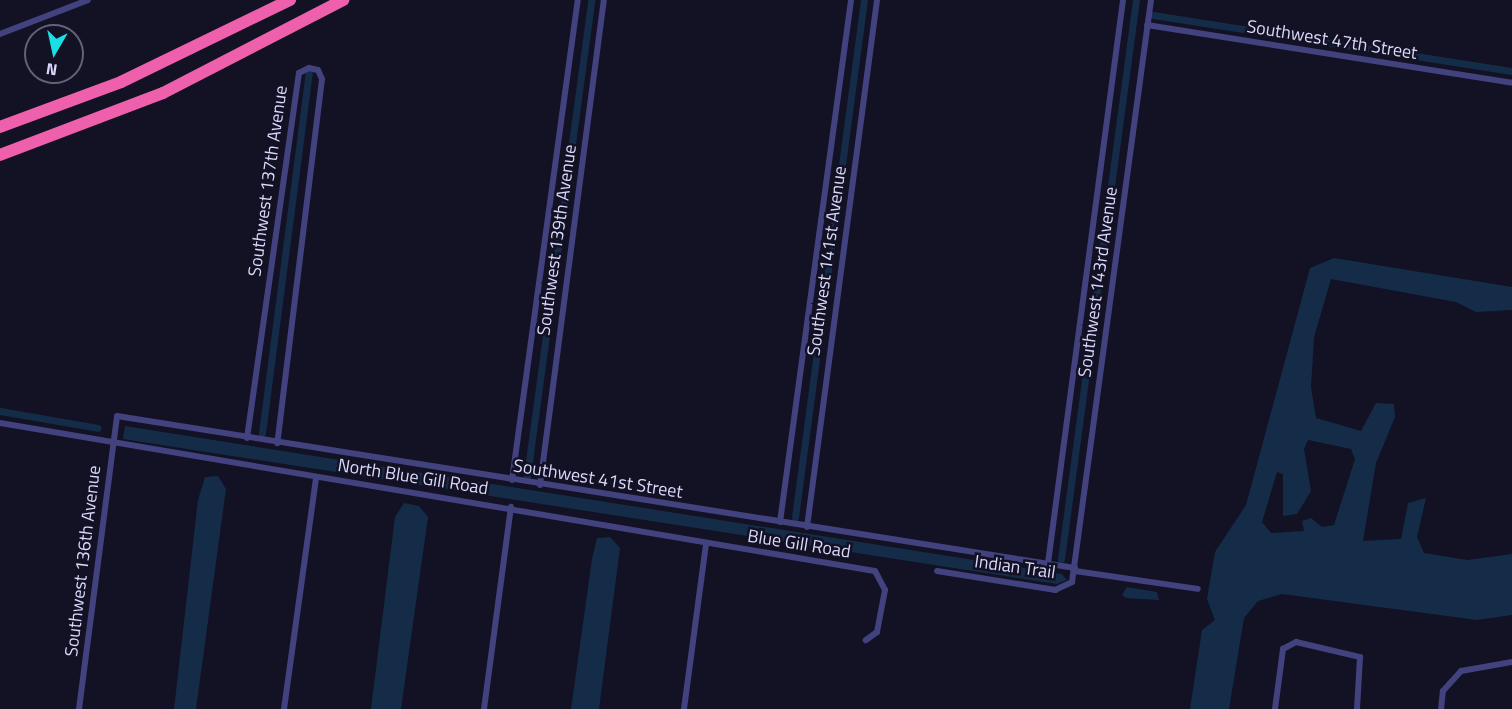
<!DOCTYPE html>
<html>
<head>
<meta charset="utf-8">
<style>
  body { margin:0 }
  #map { position:relative; width:1512px; height:709px; overflow:hidden; background:#131124; font-family:"Titillium Web",sans-serif }
  div>[style] { position:absolute }
  .water>* { inset:0; background:#152c49 }
  .canal>* { height:7px; margin:-3.5px; padding:0 3.5px; transform-origin:3.5px; border-radius:3.5px; background:#152c49 }
  .street>* { height:6px; margin:-3px; padding:0 3px; transform-origin:3px; border-radius:3px; background:#41427e }
  .highway>* { height:12px; margin:-6px; padding:0 6px; transform-origin:6px; border-radius:6px; background:#ee60ac }
  span { translate:-50% -50%; white-space:nowrap; text-align:center; line-height:1.15; -webkit-text-stroke:5px #131124; paint-order:stroke }
  .street-label { font-size:18px; color:#dad8fb }
  .north { position:absolute; left:24px; top:24px; width:60px; height:60px; box-sizing:border-box; background:#131124; border:2px solid #63617a; border-radius:50%; rotate:189deg; font-size:16px; font-weight:700; line-height:24px; text-align:center; color:#dad8fb }
  .north::after { content:''; display:block; margin:auto; width:21px; height:27px; background:#18dee6; clip-path:polygon(50% 0,100% 100%,50% 72%,0 100%) }
</style>
</head>
<body>
<div id="map">
  <div class="water">
    <i style="clip-path:polygon(evenodd,1334px 258px,1512px 287px,1512px 310px,1476px 312px,1456px 302px,1331px 279px,1314px 337px,1311px 387px,1316px 418px,1361px 431px,1376px 403px,1394px 404px,1395px 417px,1376px 463px,1363px 541px,1401px 539px,1408px 503px,1426px 498px,1417px 537px,1424px 553px,1467px 560px,1512px 554px,1512px 615px,1477px 620px,1282px 594px,1258px 601px,1244px 618px,1229px 709px,1190px 709px,1202px 630px,1215px 620px,1207px 599px,1215px 552px,1246px 505px,1310px 268px,1334px 258px,1308px 440px,1351px 449px,1355px 459px,1334px 525px,1322px 527px,1311px 518px,1302px 521px,1304px 531px,1271px 533px,1262px 522px,1277px 472px,1283px 474px,1283px 516px,1297px 514px,1311px 491px,1304px 449px,1308px 440px)"></i>
    <i style="clip-path:polygon(125px 426px,1062px 574px,1067px 580px,1057px 584px,123px 439px)"></i>
    <i style="clip-path:polygon(218px 476px,226px 489px,196px 709px,174px 709px,198px 500px,205px 477px)"></i>
    <i style="clip-path:polygon(404px 503px,419px 506px,428px 517px,401px 709px,371px 709px,395px 517px)"></i>
    <i style="clip-path:polygon(610px 537px,620px 548px,599px 709px,571px 709px,592px 559px,597px 538px)"></i>
    <i style="clip-path:polygon(1127px 587px,1157px 592px,1159px 600px,1126px 598px,1122px 595px)"></i>
  </div>
  <div class="canal">
    <i style="left:1153px;top:15px;width:363px;rotate:8.9deg"></i>
    <i style="left:0;top:411px;width:99px;rotate:9.8deg"></i>
    <i style="left:262px;top:433px;width:364px;rotate:-82.6deg"></i>
    <i style="left:527px;top:476px;width:480px;rotate:-82.3deg"></i>
    <i style="left:795px;top:517px;width:522px;rotate:-82.4deg"></i>
    <i style="left:1061px;top:559px;width:564px;rotate:-82.36deg"></i>
  </div>
  <div class="street">
    <i style="left:1147px;top:25px;width:370px;rotate:9deg"></i>
    <i style="left:0;top:34px;width:94px;rotate:-21.1deg"></i>
    <i style="left:0;top:423px;width:887px;rotate:9.6deg"></i>
    <i style="left:875px;top:571px;width:21px;rotate:62deg"></i>
    <i style="left:885px;top:590px;width:43px;rotate:100.8deg"></i>
    <i style="left:877px;top:632px;width:14px;rotate:144deg"></i>
    <i style="left:247px;top:438px;width:369px;rotate:-81.9deg"></i>
    <i style="left:299px;top:73px;width:11px;rotate:-27deg"></i>
    <i style="left:309px;top:68px;width:9px;rotate:13deg"></i>
    <i style="left:318px;top:70px;width:10px;rotate:66deg"></i>
    <i style="left:322px;top:79px;width:367px;rotate:97deg"></i>
    <i style="left:512px;top:480px;width:485px;rotate:-82.2deg"></i>
    <i style="left:540px;top:485px;width:489px;rotate:-82.5deg"></i>
    <i style="left:780px;top:522px;width:527px;rotate:-82.25deg"></i>
    <i style="left:807px;top:527px;width:532px;rotate:-82.43deg"></i>
    <i style="left:1048px;top:563px;width:568px;rotate:-82.41deg"></i>
    <i style="left:937px;top:571px;width:120px;rotate:9.1deg"></i>
    <i style="left:1055px;top:590px;width:19px;rotate:-25deg"></i>
    <i style="left:1072px;top:582px;width:587px;rotate:-82.27deg"></i>
    <i style="left:1075px;top:571px;width:124px;rotate:8.3deg"></i>
    <i style="left:79px;top:709px;width:295px;rotate:-82.6deg"></i>
    <i style="left:117px;top:416px;width:970px;rotate:9.02deg"></i>
    <i style="left:284px;top:709px;width:234px;rotate:-82.1deg"></i>
    <i style="left:484px;top:709px;width:204px;rotate:-82.4deg"></i>
    <i style="left:684px;top:709px;width:166px;rotate:-82.4deg"></i>
    <i style="left:1275px;top:709px;width:61px;rotate:-82.4deg"></i>
    <i style="left:1283px;top:649px;width:15px;rotate:-28deg"></i>
    <i style="left:1296px;top:642px;width:66px;rotate:13.2deg"></i>
    <i style="left:1360px;top:657px;width:52px;rotate:93.3deg"></i>
    <i style="left:1441px;top:709px;width:18px;rotate:-84deg"></i>
    <i style="left:1443px;top:691px;width:27px;rotate:-48deg"></i>
    <i style="left:1461px;top:671px;width:52px;rotate:-10deg"></i>
  </div>
  <div class="highway">
    <i style="left:0;top:127px;width:129px;rotate:-20.4deg"></i>
    <i style="left:121px;top:82px;width:188px;rotate:-25.9deg"></i>
    <i style="left:0;top:155px;width:174px;rotate:-20.8deg"></i>
    <i style="left:163px;top:93px;width:203px;rotate:-27.3deg"></i>
  </div>
  <div class="street-label">
    <span style="left:1332px;top:40px;rotate:9deg">Southwest 47th Street</span>
    <span style="left:268px;top:181px;rotate:-82deg">Southwest 137th Avenue</span>
    <span style="left:557px;top:240px;rotate:-82deg">Southwest 139th Avenue</span>
    <span style="left:827px;top:261px;rotate:-82deg">Southwest 141st Avenue</span>
    <span style="left:1098px;top:282px;rotate:-82deg">Southwest 143rd Avenue</span>
    <span style="left:413px;top:477px;rotate:9deg">North Blue Gill Road</span>
    <span style="left:598px;top:479px;rotate:9deg">Southwest 41st Street</span>
    <span style="left:799px;top:544px;rotate:9deg">Blue Gill Road</span>
    <span style="left:83px;top:561px;rotate:-83deg">Southwest 136th Avenue</span>
    <span style="left:1015px;top:567px;rotate:8deg">Indian Trail</span>
  </div>
  <div class="north">N</div>
</div>
</body>
</html>
